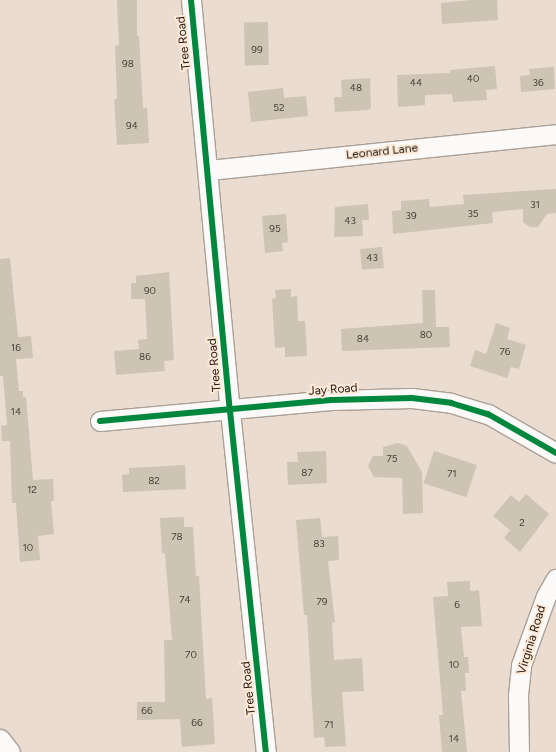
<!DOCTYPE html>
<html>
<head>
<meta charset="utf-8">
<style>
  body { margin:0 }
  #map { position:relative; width:556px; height:752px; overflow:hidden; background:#eadcd0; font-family:Figtree,sans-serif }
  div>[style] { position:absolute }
  .building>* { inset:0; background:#cdc4b4; transform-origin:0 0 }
  .roads { filter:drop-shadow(1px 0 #aba097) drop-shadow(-1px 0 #aba097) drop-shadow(0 1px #aba097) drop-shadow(0 -1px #aba097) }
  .minor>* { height:19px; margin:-9.5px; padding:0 9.5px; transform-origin:9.5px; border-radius:9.5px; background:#fcfaf8 }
  .cycleway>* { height:6px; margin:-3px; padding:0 3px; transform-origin:3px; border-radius:3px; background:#00873e }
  span { translate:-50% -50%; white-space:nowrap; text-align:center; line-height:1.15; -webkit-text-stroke:4px #fee9d7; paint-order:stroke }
  .number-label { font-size:10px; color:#4b4238 }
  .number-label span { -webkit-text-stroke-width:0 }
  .street-label { font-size:12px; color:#20170f }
</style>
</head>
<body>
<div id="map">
  <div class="building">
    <i style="clip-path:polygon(117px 0,137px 0,137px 36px,139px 36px,143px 108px,147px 108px,149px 143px,117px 145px,114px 99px,117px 99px,115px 46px,119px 45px)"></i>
    <i style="clip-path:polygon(471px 0,497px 0,498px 20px,442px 24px,441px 3px)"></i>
    <i style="left:268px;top:22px;width:43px;height:24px;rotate:89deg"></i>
    <i style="clip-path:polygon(495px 66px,497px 89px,486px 90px,487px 100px,453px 102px,452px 94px,425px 95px,425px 105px,398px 107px,397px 75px,450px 73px,450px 70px)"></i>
    <i style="clip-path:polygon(554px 67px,555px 89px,521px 92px,520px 76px,530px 75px,529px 69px)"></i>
    <i style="clip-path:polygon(370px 78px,371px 108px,368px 110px,335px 112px,334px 97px,342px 97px,341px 80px)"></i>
    <i style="clip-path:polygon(283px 88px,284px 98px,306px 96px,308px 116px,251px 122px,248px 92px)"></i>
    <i style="clip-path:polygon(556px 189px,556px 213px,547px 214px,538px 227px,530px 227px,523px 222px,523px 209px,492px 212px,493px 223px,393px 234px,392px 211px,401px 210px,401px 201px,429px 199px,430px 207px,464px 204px,463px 195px)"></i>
    <i style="clip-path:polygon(368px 204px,369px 220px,362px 220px,363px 236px,334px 237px,335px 207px)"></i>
    <i style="clip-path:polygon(286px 214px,288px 242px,282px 243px,283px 251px,265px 253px,262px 216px)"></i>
    <i style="left:382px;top:247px;width:21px;height:22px;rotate:85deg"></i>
    <i style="clip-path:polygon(10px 258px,18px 337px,31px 336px,33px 358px,16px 359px,19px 391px,23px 391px,23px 397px,26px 397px,33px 480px,53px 479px,54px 501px,51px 501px,54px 534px,38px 536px,40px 560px,20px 562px,16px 503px,12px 503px,10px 441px,2px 441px,1px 426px,7px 425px,3px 376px,0 376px,0 259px)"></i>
    <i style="clip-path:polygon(169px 272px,174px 360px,164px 361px,165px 371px,116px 375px,114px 351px,139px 349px,138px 340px,147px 339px,145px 299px,131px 299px,131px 283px,136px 283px,136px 276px)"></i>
    <i style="clip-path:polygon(291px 289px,291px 297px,297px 296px,298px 321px,305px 321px,307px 356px,285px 357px,285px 347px,275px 348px,272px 299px,276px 298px,275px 290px)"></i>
    <i style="clip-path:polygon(422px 290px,435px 290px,436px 327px,449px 327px,450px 347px,342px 351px,341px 329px,423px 323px)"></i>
    <i style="clip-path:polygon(496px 323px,510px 328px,507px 339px,526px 345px,519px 369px,511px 367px,507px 378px,470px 366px,475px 350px,486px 354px)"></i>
    <i style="clip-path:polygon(398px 443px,407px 446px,422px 472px,423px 513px,403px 514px,402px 478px,374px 477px,368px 466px,373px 456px,383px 456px,383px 447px)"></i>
    <i style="clip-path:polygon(326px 451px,327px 483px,288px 485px,287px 462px,298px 462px,297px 452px)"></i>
    <i style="left:434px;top:451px;width:45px;height:34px;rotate:18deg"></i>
    <i style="clip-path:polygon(185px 465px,186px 489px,123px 492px,122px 475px,129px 474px,129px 468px)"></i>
    <i style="clip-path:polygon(526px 494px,549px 514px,520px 552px,504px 538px,510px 530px,493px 516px,511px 495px,519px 502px)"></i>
    <i style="clip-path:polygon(184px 517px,184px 527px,193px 527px,196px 576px,199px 576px,206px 699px,212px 698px,215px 744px,182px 747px,180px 719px,137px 720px,137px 702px,165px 702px,164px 640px,172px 640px,165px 553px,162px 554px,160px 518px)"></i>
    <i style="clip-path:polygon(320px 518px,322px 537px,338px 536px,339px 560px,328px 561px,335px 622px,332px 623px,334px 660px,362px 658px,364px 691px,342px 692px,346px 746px,325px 747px,324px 737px,314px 738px,307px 615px,304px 615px,296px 520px)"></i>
    <i style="clip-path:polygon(470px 581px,470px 591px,479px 590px,482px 626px,461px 627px,464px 657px,468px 657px,469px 673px,465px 673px,466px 691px,461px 691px,467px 752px,442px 752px,439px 715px,443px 715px,433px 597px,448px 596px,447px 582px)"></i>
  </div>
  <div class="roads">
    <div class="minor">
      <i style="left:191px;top:0;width:413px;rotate:84.6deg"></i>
      <i style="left:230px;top:411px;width:343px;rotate:84deg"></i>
      <i style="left:209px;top:170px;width:349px;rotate:-5.9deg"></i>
      <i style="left:100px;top:421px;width:232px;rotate:-5.2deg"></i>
      <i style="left:331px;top:400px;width:81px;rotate:-1.4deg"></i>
      <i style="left:412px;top:398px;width:39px;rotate:7deg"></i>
      <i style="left:451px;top:403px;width:39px;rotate:17deg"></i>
      <i style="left:488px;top:414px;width:78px;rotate:29.8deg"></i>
      <i style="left:0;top:739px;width:16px;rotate:52deg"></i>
      <i style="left:519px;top:752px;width:57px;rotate:-91deg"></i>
      <i style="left:518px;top:695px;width:30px;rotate:-84deg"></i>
      <i style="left:521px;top:665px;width:73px;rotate:-70.1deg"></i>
      <i style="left:546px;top:596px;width:20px;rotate:-60deg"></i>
    </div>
  </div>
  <div class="cycleway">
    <i style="left:191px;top:0;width:413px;rotate:84.6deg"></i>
    <i style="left:230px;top:411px;width:343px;rotate:84deg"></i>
    <i style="left:100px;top:421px;width:232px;rotate:-5.2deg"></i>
    <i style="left:331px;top:400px;width:81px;rotate:-1.4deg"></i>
    <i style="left:412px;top:398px;width:39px;rotate:7deg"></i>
    <i style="left:451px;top:403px;width:39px;rotate:17deg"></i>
    <i style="left:488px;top:414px;width:78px;rotate:29.8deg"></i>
  </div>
  <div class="number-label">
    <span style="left:257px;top:50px">99</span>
    <span style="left:128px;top:64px">98</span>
    <span style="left:473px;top:79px">40</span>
    <span style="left:416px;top:83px">44</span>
    <span style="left:538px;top:83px">36</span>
    <span style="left:356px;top:88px">48</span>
    <span style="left:279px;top:108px">52</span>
    <span style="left:132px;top:126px">94</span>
    <span style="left:535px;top:205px">31</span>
    <span style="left:473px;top:214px">35</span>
    <span style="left:411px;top:216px">39</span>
    <span style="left:350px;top:221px">43</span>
    <span style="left:275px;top:229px">95</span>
    <span style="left:372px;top:258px">43</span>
    <span style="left:150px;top:291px">90</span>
    <span style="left:426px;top:335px">80</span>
    <span style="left:363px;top:339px">84</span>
    <span style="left:16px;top:348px">16</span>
    <span style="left:505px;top:352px">76</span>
    <span style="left:145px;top:357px">86</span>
    <span style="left:16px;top:412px">14</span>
    <span style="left:392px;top:459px">75</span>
    <span style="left:307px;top:473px">87</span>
    <span style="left:452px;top:474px">71</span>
    <span style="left:154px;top:481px">82</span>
    <span style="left:32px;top:490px">12</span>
    <span style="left:522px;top:523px">2</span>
    <span style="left:177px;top:537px">78</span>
    <span style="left:319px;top:544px">83</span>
    <span style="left:28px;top:548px">10</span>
    <span style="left:185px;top:600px">74</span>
    <span style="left:322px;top:602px">79</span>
    <span style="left:457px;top:605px">6</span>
    <span style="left:191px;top:655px">70</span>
    <span style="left:454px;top:665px">10</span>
    <span style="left:147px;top:711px">66</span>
    <span style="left:197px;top:723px">66</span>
    <span style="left:329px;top:725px">71</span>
    <span style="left:454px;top:739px">14</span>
  </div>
  <div class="street-label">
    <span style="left:184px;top:43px;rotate:-96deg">Tree Road</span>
    <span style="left:382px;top:152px;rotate:-6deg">Leonard Lane</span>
    <span style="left:215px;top:365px;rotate:-95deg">Tree Road</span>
    <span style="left:333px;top:390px;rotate:-4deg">Jay Road</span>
    <span style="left:532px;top:640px;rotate:-73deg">Virginia Road</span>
    <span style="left:249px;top:688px;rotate:-96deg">Tree Road</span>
  </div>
</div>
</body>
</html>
